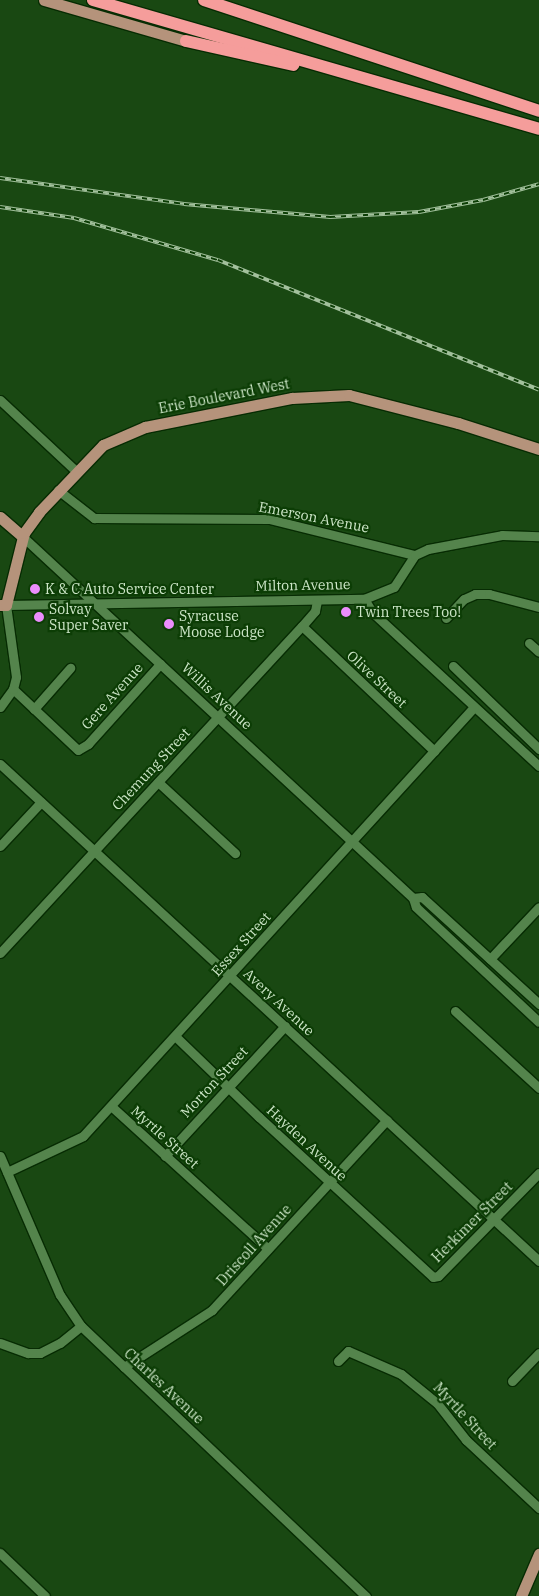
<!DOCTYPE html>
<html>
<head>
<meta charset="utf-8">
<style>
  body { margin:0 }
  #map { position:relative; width:539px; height:1596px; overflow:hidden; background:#194812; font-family:"IBM Plex Serif",serif }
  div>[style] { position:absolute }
  .roads { filter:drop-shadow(1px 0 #072c03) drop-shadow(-1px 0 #072c03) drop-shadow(0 1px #072c03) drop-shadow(0 -1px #072c03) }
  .minor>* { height:9px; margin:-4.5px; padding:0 4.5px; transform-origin:4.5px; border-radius:4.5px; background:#54844c }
  .major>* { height:11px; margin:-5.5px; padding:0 5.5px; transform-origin:5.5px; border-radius:5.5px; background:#b5937b }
  .highway>* { height:12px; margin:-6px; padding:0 6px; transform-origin:6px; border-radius:6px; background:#f59d9b }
  .rail>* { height:4px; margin-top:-2px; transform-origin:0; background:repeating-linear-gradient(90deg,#0c3d05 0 5.5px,#a2c09c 0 11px); box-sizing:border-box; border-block:1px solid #a2c09c }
  .dots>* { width:14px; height:14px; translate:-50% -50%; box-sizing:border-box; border:2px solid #0c3d05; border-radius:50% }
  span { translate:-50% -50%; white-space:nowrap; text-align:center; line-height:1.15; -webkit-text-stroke:4.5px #0c3d05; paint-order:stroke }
  .street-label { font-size:14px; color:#cde6c8 }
  .poi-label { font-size:14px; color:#cde6c8 }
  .left { translate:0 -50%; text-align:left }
</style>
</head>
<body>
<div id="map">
  <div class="roads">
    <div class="minor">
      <i style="left:0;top:400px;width:104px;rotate:43.1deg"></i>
      <i style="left:58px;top:490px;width:46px;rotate:37.9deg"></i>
      <i style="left:94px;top:518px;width:175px;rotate:0.3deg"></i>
      <i style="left:269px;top:519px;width:150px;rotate:13.9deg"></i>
      <i style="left:23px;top:537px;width:531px;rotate:42.79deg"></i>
      <i style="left:413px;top:898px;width:9px;rotate:72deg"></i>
      <i style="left:416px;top:907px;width:168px;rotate:43.1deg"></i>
      <i style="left:364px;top:599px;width:15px;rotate:58deg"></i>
      <i style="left:372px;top:612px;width:227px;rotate:42.7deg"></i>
      <i style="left:446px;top:618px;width:26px;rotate:-47deg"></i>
      <i style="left:464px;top:599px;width:12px;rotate:-24deg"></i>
      <i style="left:475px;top:594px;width:14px"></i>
      <i style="left:489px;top:594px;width:52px;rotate:14.6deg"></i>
      <i style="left:302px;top:626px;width:182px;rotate:43.4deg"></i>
      <i style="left:529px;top:643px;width:13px;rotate:42deg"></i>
      <i style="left:453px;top:666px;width:120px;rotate:44deg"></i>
      <i style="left:13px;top:689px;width:89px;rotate:43.2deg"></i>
      <i style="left:78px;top:750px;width:12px;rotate:-31deg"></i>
      <i style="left:88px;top:744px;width:108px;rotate:-48deg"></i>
      <i style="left:0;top:707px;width:22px;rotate:-54deg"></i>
      <i style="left:13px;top:689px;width:12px;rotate:-76deg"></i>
      <i style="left:16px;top:677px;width:73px;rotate:-97.9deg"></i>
      <i style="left:6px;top:605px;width:358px;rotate:-1deg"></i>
      <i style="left:364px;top:599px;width:32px;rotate:-22deg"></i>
      <i style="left:394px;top:587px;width:38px;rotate:-57deg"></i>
      <i style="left:415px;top:555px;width:14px;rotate:-25deg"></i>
      <i style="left:428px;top:549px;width:75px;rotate:-10.7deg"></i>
      <i style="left:502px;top:535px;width:37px;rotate:2deg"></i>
      <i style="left:34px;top:709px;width:55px;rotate:-48.7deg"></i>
      <i style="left:0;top:764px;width:733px;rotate:42.68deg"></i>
      <i style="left:158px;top:782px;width:105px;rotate:42.7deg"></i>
      <i style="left:0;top:846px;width:60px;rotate:-47deg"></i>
      <i style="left:413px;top:898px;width:9px;rotate:-6deg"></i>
      <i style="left:422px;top:897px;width:159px;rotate:42.4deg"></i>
      <i style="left:0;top:953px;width:445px;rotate:-47.3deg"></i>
      <i style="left:302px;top:626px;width:20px;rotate:-49deg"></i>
      <i style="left:315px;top:611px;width:10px;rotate:-79deg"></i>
      <i style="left:490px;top:959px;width:71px;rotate:-46.7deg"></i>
      <i style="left:455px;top:1011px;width:114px;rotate:42.5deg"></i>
      <i style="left:175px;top:1036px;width:117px;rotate:44deg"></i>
      <i style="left:259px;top:1117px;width:236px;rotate:42.6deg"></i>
      <i style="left:433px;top:1277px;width:5px;rotate:-11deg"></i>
      <i style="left:438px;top:1276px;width:144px;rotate:-45.6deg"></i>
      <i style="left:111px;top:1106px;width:212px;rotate:42.3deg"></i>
      <i style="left:0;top:1156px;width:151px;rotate:66.7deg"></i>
      <i style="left:60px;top:1295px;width:37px;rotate:56deg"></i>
      <i style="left:81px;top:1326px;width:393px;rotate:43.5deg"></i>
      <i style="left:165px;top:1156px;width:177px;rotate:-47.3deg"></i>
      <i style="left:7px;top:1172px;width:84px;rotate:-25.3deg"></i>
      <i style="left:83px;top:1136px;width:580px;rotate:-47.65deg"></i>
      <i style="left:0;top:1343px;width:30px;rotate:20deg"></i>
      <i style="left:28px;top:1353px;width:12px"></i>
      <i style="left:40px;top:1353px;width:22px;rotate:-27deg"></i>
      <i style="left:60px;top:1343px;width:27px;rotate:-39deg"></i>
      <i style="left:338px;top:1361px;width:14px;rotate:-45deg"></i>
      <i style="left:348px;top:1351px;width:58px;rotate:23.5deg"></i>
      <i style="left:401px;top:1374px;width:46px;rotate:38.9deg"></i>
      <i style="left:437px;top:1403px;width:47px;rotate:51.9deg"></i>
      <i style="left:466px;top:1440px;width:100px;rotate:43deg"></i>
      <i style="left:124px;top:1367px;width:105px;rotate:-32.9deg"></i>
      <i style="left:212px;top:1310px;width:258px;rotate:-47.4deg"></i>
      <i style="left:512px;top:1381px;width:39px;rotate:-46deg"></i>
      <i style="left:0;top:1553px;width:62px;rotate:43.7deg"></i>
    </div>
    <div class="major">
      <i style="left:44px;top:0;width:148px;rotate:16.1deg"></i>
      <i style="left:0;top:517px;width:30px;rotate:41deg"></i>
      <i style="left:0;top:605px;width:6px"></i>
      <i style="left:6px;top:605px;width:74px;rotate:-76deg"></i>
      <i style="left:24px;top:533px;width:26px;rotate:-54deg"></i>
      <i style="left:39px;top:512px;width:93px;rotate:-46.3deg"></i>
      <i style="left:103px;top:445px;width:46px;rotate:-23.2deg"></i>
      <i style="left:145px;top:427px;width:150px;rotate:-11.2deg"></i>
      <i style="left:292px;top:398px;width:57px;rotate:-3deg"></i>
      <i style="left:349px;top:395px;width:113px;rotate:14.4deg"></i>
      <i style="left:458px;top:423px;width:85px;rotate:17.8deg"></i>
      <i style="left:521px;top:1596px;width:46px;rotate:-66.8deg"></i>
    </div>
    <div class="highway">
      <i style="left:93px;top:0;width:464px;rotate:16.1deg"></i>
      <i style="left:204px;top:0;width:353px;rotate:18.3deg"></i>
      <i style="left:186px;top:41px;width:110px;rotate:12.6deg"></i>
    </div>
  </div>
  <div class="rail">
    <i style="left:0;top:178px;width:186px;rotate:8deg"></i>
    <i style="left:184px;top:204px;width:147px;rotate:5.1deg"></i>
    <i style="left:330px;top:217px;width:89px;rotate:-3.2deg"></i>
    <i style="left:419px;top:212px;width:65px;rotate:-10.6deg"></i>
    <i style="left:483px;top:200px;width:58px;rotate:-15.9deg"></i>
    <i style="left:0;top:207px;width:75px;rotate:8.5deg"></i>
    <i style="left:74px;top:218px;width:150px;rotate:16.3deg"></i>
    <i style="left:218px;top:260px;width:346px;rotate:22deg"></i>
  </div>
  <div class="dots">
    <i style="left:35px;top:589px;background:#eb8dfc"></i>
    <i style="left:346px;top:612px;background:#eb8dfc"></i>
    <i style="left:39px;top:617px;background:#eb8dfc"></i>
    <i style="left:169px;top:624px;background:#eb8dfc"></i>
  </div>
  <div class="street-label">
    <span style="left:224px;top:396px;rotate:-11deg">Erie Boulevard West</span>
    <span style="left:314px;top:517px;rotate:11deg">Emerson Avenue</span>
    <span style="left:303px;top:585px;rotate:-1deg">Milton Avenue</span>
    <span style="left:377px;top:679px;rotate:43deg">Olive Street</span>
    <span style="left:112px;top:696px;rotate:-48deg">Gere Avenue</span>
    <span style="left:217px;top:696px;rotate:43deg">Willis Avenue</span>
    <span style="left:151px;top:769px;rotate:-47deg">Chemung Street</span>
    <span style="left:241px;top:944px;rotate:-48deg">Essex Street</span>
    <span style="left:279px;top:1002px;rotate:43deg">Avery Avenue</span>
    <span style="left:214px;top:1082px;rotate:-47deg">Morton Street</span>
    <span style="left:165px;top:1137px;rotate:42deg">Myrtle Street</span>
    <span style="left:307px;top:1143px;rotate:43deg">Hayden Avenue</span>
    <span style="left:472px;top:1222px;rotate:-45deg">Herkimer Street</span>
    <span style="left:254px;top:1245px;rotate:-48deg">Driscoll Avenue</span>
    <span style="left:164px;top:1386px;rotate:43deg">Charles Avenue</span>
    <span style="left:465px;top:1416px;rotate:47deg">Myrtle Street</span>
  </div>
  <div class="poi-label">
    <span class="left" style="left:45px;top:589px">K &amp; C Auto Service Center</span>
    <span class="left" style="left:49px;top:617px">Solvay<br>Super Saver</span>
    <span class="left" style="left:356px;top:612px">Twin Trees Too!</span>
    <span class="left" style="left:179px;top:624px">Syracuse<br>Moose Lodge</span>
  </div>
</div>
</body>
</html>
